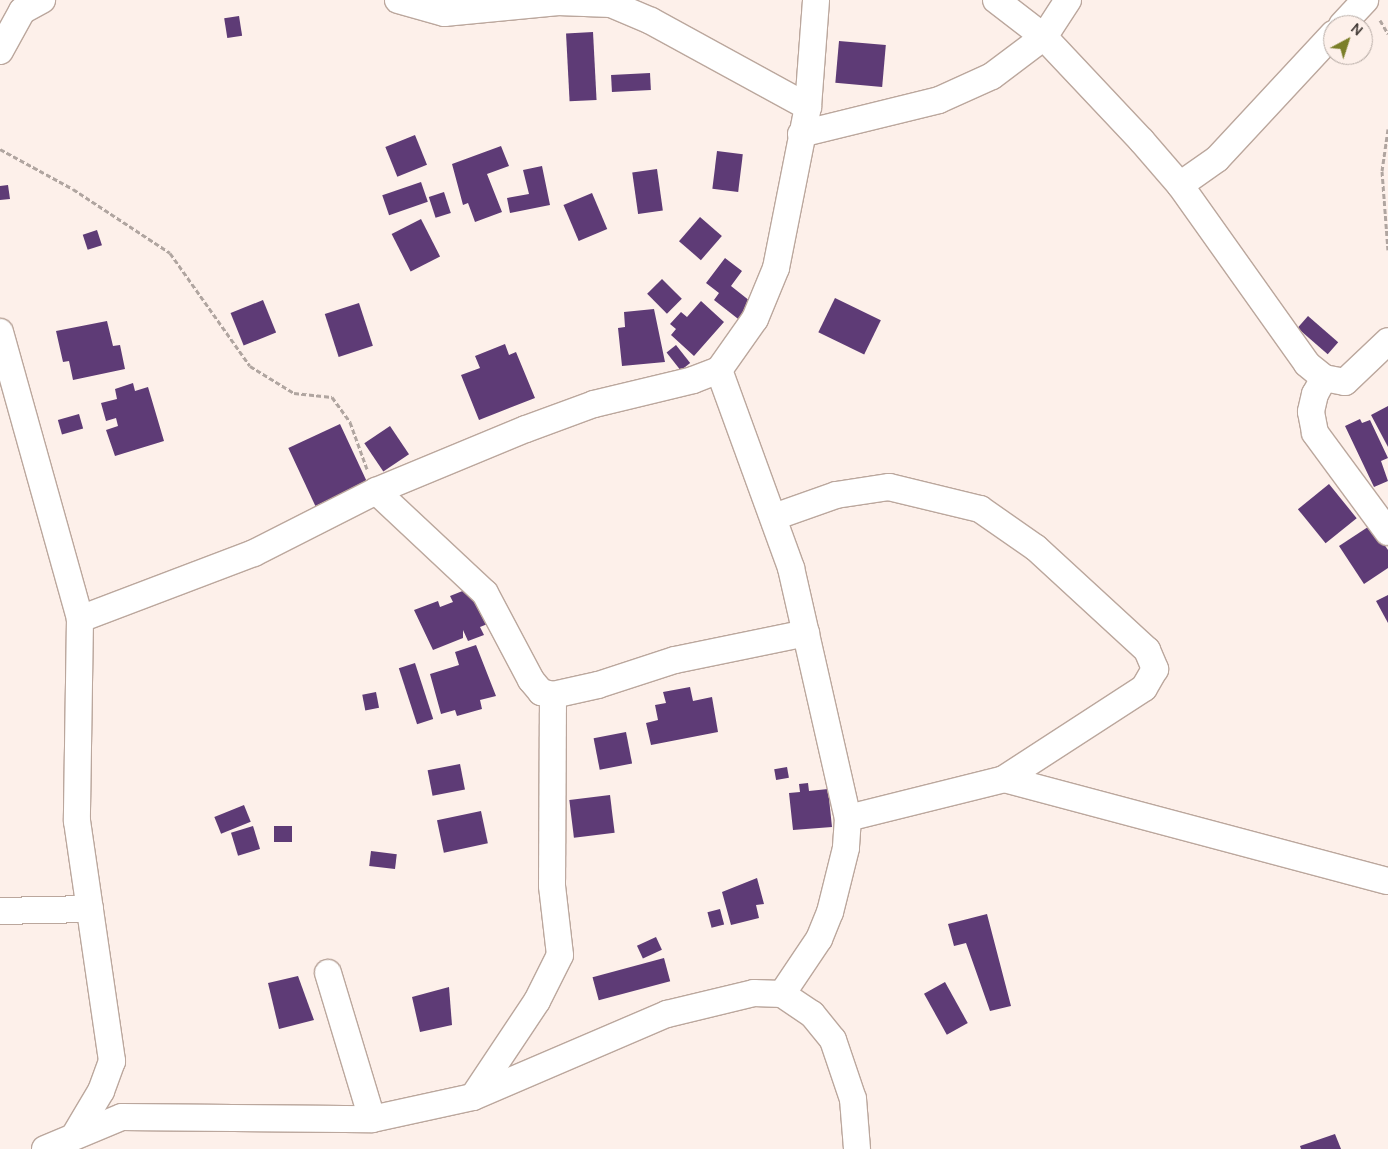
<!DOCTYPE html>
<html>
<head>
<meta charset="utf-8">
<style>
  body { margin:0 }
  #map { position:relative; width:1388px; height:1149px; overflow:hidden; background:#fdf0ea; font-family:Manrope,sans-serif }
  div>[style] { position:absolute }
  .building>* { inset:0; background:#5e3b76; transform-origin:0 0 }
  .path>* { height:3px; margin-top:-1.5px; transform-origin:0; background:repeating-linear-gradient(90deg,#b0a5a0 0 5px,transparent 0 7.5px) }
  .roads { filter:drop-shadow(1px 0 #bba79d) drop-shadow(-1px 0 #bba79d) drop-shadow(0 1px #bba79d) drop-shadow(0 -1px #bba79d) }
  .minor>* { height:26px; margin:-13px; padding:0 13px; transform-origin:13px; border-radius:13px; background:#fff }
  span { translate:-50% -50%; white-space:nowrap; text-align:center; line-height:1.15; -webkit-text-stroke:5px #fdf0ea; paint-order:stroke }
  .north { position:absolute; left:1323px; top:15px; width:50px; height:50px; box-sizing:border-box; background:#fdf0ea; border:1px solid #b3a8a2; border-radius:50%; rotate:40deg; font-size:14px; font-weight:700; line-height:20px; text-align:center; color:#433b37 }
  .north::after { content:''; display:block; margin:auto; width:18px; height:22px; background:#7b7f29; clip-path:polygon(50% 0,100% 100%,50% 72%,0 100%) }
</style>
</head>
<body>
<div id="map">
  <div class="building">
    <i style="left:239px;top:16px;width:20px;height:15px;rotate:81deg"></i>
    <i style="left:593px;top:32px;width:68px;height:27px;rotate:87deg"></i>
    <i style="left:839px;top:41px;width:47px;height:42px;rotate:5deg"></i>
    <i style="left:650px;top:73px;width:17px;height:39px;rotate:87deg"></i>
    <i style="left:415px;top:135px;width:32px;height:32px;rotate:68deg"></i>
    <i style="clip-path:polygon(501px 146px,509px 166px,487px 174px,502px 212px,475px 222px,468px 203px,463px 205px,452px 164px)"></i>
    <i style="left:717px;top:151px;width:26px;height:38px;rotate:7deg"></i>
    <i style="clip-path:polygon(542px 166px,550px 205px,510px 213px,507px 198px,529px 194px,523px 170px)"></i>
    <i style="left:657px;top:169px;width:42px;height:25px;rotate:82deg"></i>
    <i style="left:421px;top:182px;width:21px;height:41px;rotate:71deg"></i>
    <i style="clip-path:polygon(8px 185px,10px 199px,0 200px,0 186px)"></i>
    <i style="left:444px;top:192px;width:22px;height:16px;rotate:72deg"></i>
    <i style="left:592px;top:193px;width:39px;height:31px;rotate:67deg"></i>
    <i style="left:700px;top:217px;width:29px;height:32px;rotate:41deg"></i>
    <i style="left:421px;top:219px;width:42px;height:33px;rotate:63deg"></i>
    <i style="left:97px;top:230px;width:16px;height:15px;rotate:72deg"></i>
    <i style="clip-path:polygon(725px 258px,742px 271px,731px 286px,755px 305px,742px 322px,714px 300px,719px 293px,706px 283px)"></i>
    <i style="left:662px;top:279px;width:28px;height:21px;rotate:45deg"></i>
    <i style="left:835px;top:298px;width:51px;height:38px;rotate:26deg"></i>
    <i style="left:263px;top:300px;width:35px;height:35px;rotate:68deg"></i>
    <i style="clip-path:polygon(701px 301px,724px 322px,694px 356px,671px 335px,676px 329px,670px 324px,681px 312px,687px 317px)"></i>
    <i style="left:359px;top:303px;width:45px;height:36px;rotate:72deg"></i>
    <i style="clip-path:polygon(654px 309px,665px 362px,622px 366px,618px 328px,625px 327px,624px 312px)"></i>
    <i style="left:1308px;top:316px;width:40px;height:16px;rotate:41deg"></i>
    <i style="clip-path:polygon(107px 321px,113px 346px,120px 345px,125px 369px,73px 380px,69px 361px,63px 362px,56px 331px)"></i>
    <i style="clip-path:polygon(505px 344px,509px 355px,516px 352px,535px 398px,479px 420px,461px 375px,480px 368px,475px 356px)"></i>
    <i style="left:676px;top:345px;width:23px;height:12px;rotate:52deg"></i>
    <i style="clip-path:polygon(133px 383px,135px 391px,148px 387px,164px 441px,115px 456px,106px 430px,118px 426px,116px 418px,106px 421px,101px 403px,117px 399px,115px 389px)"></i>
    <i style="clip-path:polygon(1388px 406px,1388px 447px,1371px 415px)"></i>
    <i style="left:79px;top:414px;width:15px;height:22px;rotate:74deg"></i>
    <i style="clip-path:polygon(1360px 419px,1362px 423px,1370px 420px,1388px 458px,1381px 461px,1388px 481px,1374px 487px,1345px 426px)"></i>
    <i style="left:340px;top:424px;width:64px;height:57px;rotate:65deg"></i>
    <i style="left:390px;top:426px;width:34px;height:31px;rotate:56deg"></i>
    <i style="left:1329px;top:484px;width:44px;height:40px;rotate:51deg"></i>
    <i style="clip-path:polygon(1371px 525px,1388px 550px,1388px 568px,1364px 584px,1339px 546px)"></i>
    <i style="clip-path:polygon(465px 590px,468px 596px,477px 592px,490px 623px,480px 627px,484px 635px,468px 641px,463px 630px,463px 638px,433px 650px,414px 610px,438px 601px,440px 607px,453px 602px,450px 596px)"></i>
    <i style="clip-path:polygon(1388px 595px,1388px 623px,1376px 601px)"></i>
    <i style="clip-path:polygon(476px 645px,496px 696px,480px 700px,482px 709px,457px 716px,455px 710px,441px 714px,430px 674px,459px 665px,455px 652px)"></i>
    <i style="left:415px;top:663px;width:59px;height:17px;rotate:72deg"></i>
    <i style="clip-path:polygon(690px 687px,693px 701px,712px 697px,718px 732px,651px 745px,646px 723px,658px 720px,655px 705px,666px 703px,663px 692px)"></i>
    <i style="left:376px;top:692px;width:16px;height:14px;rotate:79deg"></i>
    <i style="left:626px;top:732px;width:32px;height:33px;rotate:79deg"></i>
    <i style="left:460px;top:764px;width:26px;height:33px;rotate:79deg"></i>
    <i style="left:787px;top:767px;width:11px;height:13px;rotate:80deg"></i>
    <i style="clip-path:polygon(808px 783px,809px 791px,828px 789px,832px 827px,793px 830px,789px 793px,800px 792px,799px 784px)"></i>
    <i style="left:610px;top:795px;width:38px;height:41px;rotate:83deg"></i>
    <i style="left:244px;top:805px;width:18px;height:32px;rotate:68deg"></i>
    <i style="left:481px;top:811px;width:33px;height:45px;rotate:78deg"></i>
    <i style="left:253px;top:826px;width:24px;height:23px;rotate:73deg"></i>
    <i style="left:292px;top:826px;width:16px;height:18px;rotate:90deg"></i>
    <i style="left:371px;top:851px;width:26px;height:15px;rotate:7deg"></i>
    <i style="clip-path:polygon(757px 878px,764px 904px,756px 905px,759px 918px,731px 925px,722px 892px)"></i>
    <i style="left:720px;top:909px;width:16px;height:13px;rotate:75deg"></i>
    <i style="clip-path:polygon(987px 914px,1011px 1006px,990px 1011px,966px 943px,954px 946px,948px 924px)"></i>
    <i style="left:656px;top:937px;width:14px;height:21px;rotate:65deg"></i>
    <i style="left:664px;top:958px;width:24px;height:74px;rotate:75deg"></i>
    <i style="clip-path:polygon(298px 976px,314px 1020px,279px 1029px,268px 983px)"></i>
    <i style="left:945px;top:982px;width:47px;height:24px;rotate:61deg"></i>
    <i style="clip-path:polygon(449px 987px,452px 1025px,420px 1032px,412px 997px)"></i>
    <i style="clip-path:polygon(1335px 1134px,1341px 1149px,1301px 1149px,1300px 1146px)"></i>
  </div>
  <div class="path">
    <i style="left:1380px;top:20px;width:16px;rotate:60deg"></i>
    <i style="left:1388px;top:129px;width:42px;rotate:98.1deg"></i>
    <i style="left:1382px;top:171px;width:79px;rotate:85.7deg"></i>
    <i style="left:0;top:149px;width:83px;rotate:28.7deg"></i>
    <i style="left:73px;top:189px;width:116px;rotate:33.4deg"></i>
    <i style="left:170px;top:253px;width:138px;rotate:54.7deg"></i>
    <i style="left:250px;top:366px;width:52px;rotate:31.5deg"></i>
    <i style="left:294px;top:393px;width:38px;rotate:6deg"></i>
    <i style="left:332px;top:397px;width:31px;rotate:54deg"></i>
    <i style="left:350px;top:422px;width:50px;rotate:70.1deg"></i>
  </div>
  <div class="roads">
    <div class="minor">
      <i style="left:398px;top:0;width:48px;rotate:15.8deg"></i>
      <i style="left:444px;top:13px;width:115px;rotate:-5.5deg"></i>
      <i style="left:558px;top:2px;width:53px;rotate:2.2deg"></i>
      <i style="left:611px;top:4px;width:43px;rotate:23deg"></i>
      <i style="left:651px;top:21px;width:179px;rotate:28.7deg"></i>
      <i style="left:996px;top:0;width:61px;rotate:37.6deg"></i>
      <i style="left:1044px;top:37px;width:143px;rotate:46.7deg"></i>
      <i style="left:1142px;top:141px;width:58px;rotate:49.2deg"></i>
      <i style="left:1180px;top:185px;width:219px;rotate:54.6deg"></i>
      <i style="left:1307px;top:364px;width:22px;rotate:39deg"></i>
      <i style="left:1324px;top:378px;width:21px;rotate:11deg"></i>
      <i style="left:1345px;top:382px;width:59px;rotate:-43.6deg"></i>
      <i style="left:1342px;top:25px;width:34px;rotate:-47deg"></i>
      <i style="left:0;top:51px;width:46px;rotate:-61.2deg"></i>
      <i style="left:22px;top:11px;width:23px;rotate:-29deg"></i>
      <i style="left:801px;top:134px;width:142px;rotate:-13.8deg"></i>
      <i style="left:939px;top:100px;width:58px;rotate:-24.4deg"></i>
      <i style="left:992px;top:76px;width:65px;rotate:-36.9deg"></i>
      <i style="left:1044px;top:37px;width:44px;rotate:-57deg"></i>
      <i style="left:1180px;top:185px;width:45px;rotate:-35.1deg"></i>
      <i style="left:1217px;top:159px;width:171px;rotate:-47.1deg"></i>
      <i style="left:0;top:332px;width:298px;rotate:74.4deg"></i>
      <i style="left:80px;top:619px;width:202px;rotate:90.9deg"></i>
      <i style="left:77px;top:821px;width:243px;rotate:81.7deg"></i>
      <i style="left:112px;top:1061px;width:32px;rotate:110deg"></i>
      <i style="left:101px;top:1091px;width:49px;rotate:120.8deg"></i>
      <i style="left:719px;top:370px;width:211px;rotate:70deg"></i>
      <i style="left:791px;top:568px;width:256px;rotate:77.2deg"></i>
      <i style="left:848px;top:818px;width:30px;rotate:94deg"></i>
      <i style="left:846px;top:848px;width:66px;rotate:104deg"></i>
      <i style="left:830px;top:912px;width:29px;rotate:112deg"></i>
      <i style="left:819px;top:939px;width:66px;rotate:123.9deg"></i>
      <i style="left:1324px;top:378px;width:18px;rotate:119deg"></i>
      <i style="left:1315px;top:394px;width:18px;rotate:103deg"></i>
      <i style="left:1311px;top:412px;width:21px;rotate:79deg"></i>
      <i style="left:1315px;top:433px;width:123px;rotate:53.6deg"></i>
      <i style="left:376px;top:491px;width:149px;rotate:43.1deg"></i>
      <i style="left:485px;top:593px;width:98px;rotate:62.1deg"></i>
      <i style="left:531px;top:680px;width:16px;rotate:50deg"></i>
      <i style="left:541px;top:692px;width:12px;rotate:14deg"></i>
      <i style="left:553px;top:695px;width:46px;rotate:-12.5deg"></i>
      <i style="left:598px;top:685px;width:81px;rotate:-18deg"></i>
      <i style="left:675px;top:660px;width:134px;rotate:-11.6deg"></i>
      <i style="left:774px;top:517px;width:66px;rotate:-19.5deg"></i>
      <i style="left:836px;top:495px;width:54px;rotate:-8.6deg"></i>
      <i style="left:889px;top:487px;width:94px;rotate:13.6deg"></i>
      <i style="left:980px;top:509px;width:68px;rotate:34.9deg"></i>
      <i style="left:1036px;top:548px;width:151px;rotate:42.6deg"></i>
      <i style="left:1147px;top:650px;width:21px;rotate:67deg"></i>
      <i style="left:1155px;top:669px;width:22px;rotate:120deg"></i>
      <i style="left:1144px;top:688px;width:167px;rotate:147deg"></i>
      <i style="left:80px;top:619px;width:186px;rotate:-20.8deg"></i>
      <i style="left:254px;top:553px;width:137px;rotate:-26.9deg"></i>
      <i style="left:376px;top:491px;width:162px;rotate:-22.5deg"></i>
      <i style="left:526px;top:429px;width:72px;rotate:-20.2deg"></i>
      <i style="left:594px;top:404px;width:102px;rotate:-13.6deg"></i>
      <i style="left:693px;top:380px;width:28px;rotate:-21deg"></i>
      <i style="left:719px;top:370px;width:62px;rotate:-54.8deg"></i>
      <i style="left:755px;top:319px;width:55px;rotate:-67.6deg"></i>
      <i style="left:776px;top:268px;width:164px;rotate:-78.8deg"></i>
      <i style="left:808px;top:107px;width:107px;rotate:-85.7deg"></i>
      <i style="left:848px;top:818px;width:161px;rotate:-14deg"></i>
      <i style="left:1004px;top:779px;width:397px;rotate:14.9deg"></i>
      <i style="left:0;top:911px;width:90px;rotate:-1.3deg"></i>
      <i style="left:328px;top:973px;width:152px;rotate:73.2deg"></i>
      <i style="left:473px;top:1097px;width:115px;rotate:-56.3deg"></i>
      <i style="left:537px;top:1001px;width:51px;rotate:-63.4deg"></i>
      <i style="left:560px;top:955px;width:69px;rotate:-96.6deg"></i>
      <i style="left:552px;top:886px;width:191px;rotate:-89.7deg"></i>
      <i style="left:45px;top:1149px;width:83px;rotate:-22.6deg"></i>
      <i style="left:122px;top:1117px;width:250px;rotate:0.5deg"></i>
      <i style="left:372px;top:1119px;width:103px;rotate:-12.3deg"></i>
      <i style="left:473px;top:1097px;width:211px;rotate:-23.2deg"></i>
      <i style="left:667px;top:1014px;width:89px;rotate:-13.6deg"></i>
      <i style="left:754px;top:993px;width:28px;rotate:2deg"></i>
      <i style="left:782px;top:994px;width:36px;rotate:34deg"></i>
      <i style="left:812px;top:1014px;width:33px;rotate:51deg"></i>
      <i style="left:833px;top:1040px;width:62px;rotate:71.3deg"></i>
      <i style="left:853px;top:1099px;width:50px;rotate:85.4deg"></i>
    </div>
  </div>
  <div class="north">N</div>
</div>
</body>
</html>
